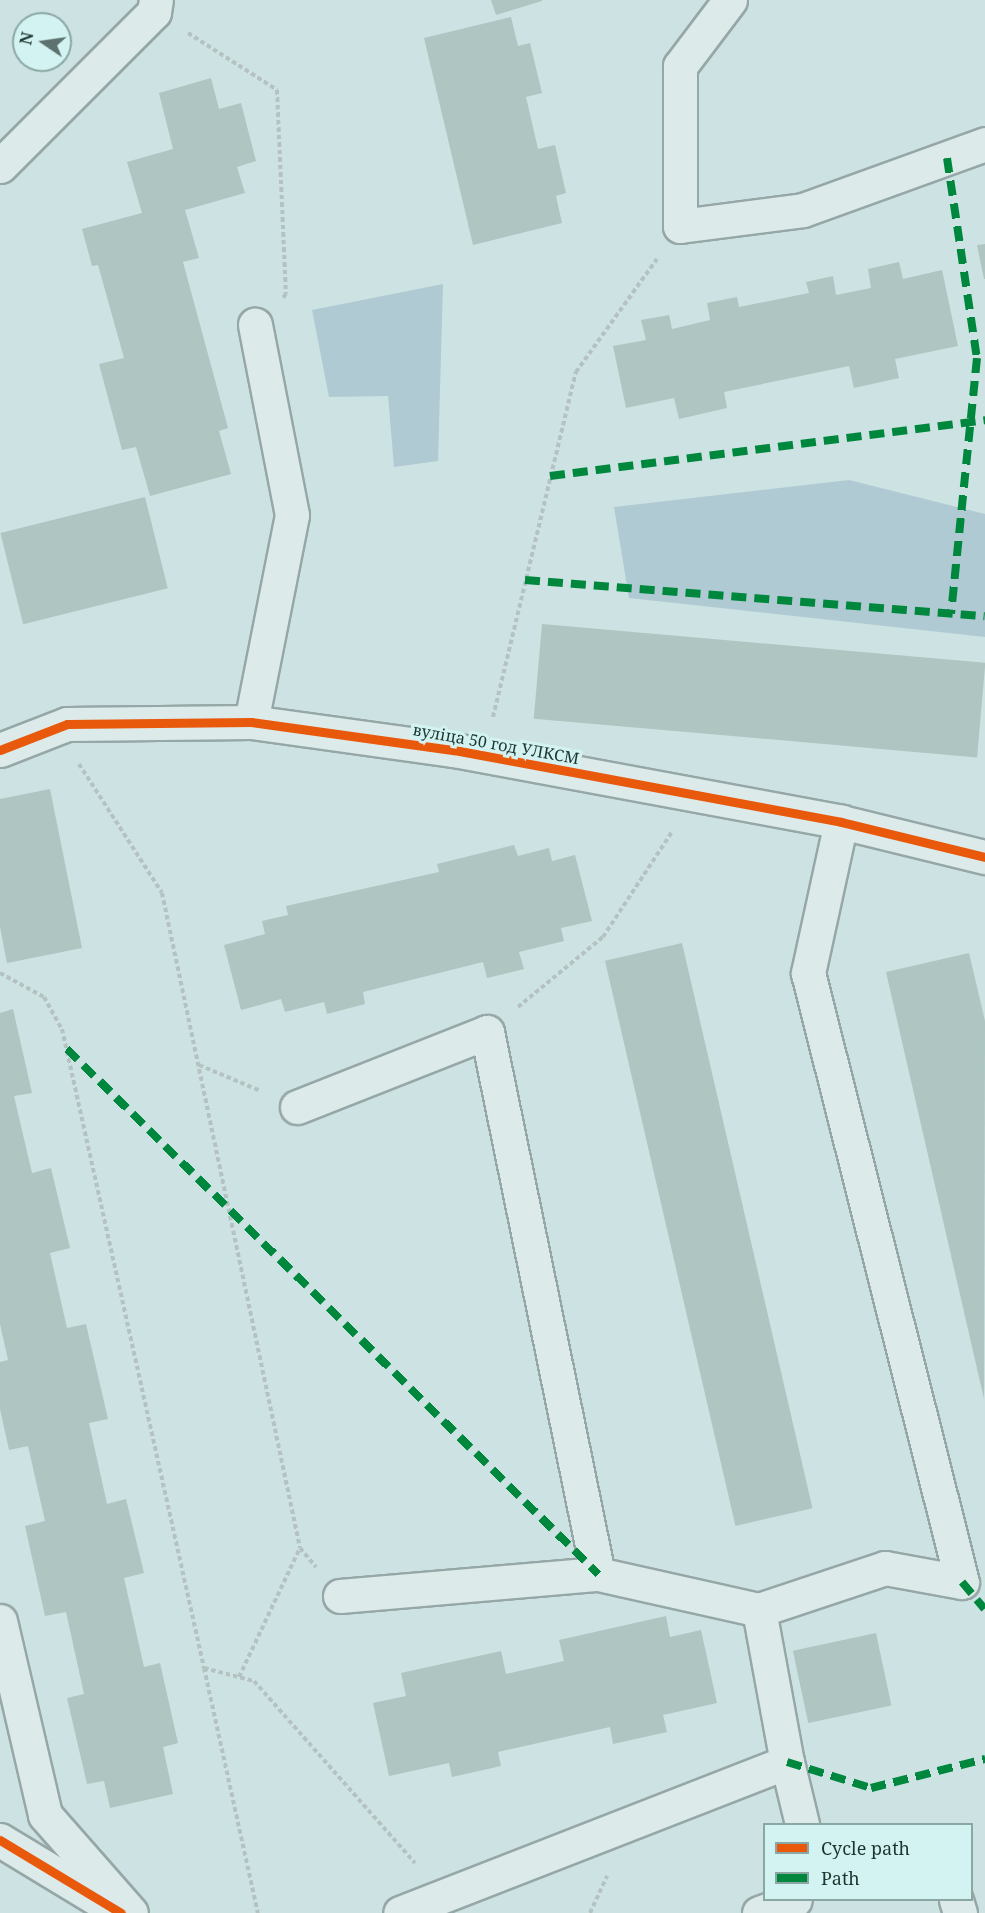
<!DOCTYPE html>
<html>
<head>
<meta charset="utf-8">
<style>
  body { margin:0 }
  #map { position:relative; width:985px; height:1913px; overflow:hidden; background:#cde2e2; font-family:"Noto Serif",serif }
  div>[style] { position:absolute }
  .green>* { inset:0; background:#b0cad4 }
  .building>* { inset:0; background:#aec5c1; transform-origin:0 0 }
  .path>* { height:4px; margin-top:-2px; transform-origin:0; background:repeating-linear-gradient(90deg,#b4c3c2 0 4.5px,transparent 0 7.5px) }
  .roads { filter:drop-shadow(2px 0 #95a7a6) drop-shadow(-2px 0 #95a7a6) drop-shadow(0 2px #95a7a6) drop-shadow(0 -2px #95a7a6) }
  .minor>* { height:33px; margin:-16.5px; padding:0 16.5px; transform-origin:16.5px; border-radius:16.5px; background:#ddeaea }
  .quiet>* { height:8px; margin-top:-4px; transform-origin:0; background:repeating-linear-gradient(90deg,#00873e 0 15px,transparent 0 23px) }
  .cycleway>* { height:9px; margin:-4.5px; padding:0 4.5px; transform-origin:4.5px; border-radius:4.5px; background:#e8590c }
  span { translate:-50% -50%; white-space:nowrap; text-align:center; line-height:1.15; -webkit-text-stroke:6px #d3f3f2; paint-order:stroke }
  .street-label { font-size:16px; color:#1e352f }
  .legend { position:absolute; left:763px; top:1823px; width:210px; height:78px; box-sizing:border-box; background:#d3f3f2; border:2px solid #8ba7a4; margin:0; padding:8px 10px; list-style:none; font-size:18px; color:#1e352f }
  .legend li { display:flex; align-items:center; gap:12px; height:30px }
  .legend b { width:30px; border:2px solid #8ba7a4 }
  .north { position:absolute; left:12px; top:12px; width:60px; height:60px; box-sizing:border-box; background:#d3f3f2; border:2px solid #8ba7a4; border-radius:50%; rotate:283deg; font-size:16px; font-weight:700; line-height:24px; text-align:center; color:#1e352f }
  .north::after { content:''; display:block; margin:auto; width:21px; height:27px; background:#5b726e; clip-path:polygon(50% 0,100% 100%,50% 72%,0 100%) }
</style>
</head>
<body>
<div id="map">
  <div class="green">
    <i style="clip-path:polygon(443px 284px,438px 461px,394px 467px,388px 396px,329px 397px,312px 310px)"></i>
    <i style="clip-path:polygon(849px 480px,985px 514px,985px 637px,629px 598px,614px 507px)"></i>
  </div>
  <div class="building">
    <i style="clip-path:polygon(491px 0,542px 0,542px 1px,496px 15px)"></i>
    <i style="clip-path:polygon(511px 17px,518px 46px,530px 43px,542px 93px,526px 97px,538px 149px,555px 145px,566px 193px,556px 196px,562px 223px,473px 245px,424px 38px)"></i>
    <i style="clip-path:polygon(211px 78px,219px 109px,241px 103px,256px 161px,237px 167px,245px 193px,185px 210px,199px 258px,183px 262px,228px 428px,219px 431px,231px 474px,150px 496px,136px 447px,122px 450px,99px 364px,124px 358px,98px 265px,92px 266px,82px 229px,142px 213px,127px 162px,173px 149px,159px 93px)"></i>
    <i style="clip-path:polygon(985px 244px,985px 279px,984px 279px,977px 245px)"></i>
    <i style="clip-path:polygon(899px 262px,903px 279px,942px 270px,958px 346px,895px 359px,899px 378px,854px 388px,849px 366px,724px 392px,727px 408px,679px 419px,674px 398px,626px 408px,613px 346px,646px 340px,641px 320px,669px 315px,672px 329px,710px 320px,707px 303px,737px 297px,739px 307px,809px 293px,806px 282px,833px 276px,836px 295px,871px 288px,868px 269px)"></i>
    <i style="left:145px;top:497px;width:94px;height:149px;rotate:76deg"></i>
    <i style="left:542px;top:624px;width:445px;height:95px;rotate:5deg"></i>
    <i style="clip-path:polygon(50px 789px,82px 948px,7px 963px,0 927px,0 799px)"></i>
    <i style="clip-path:polygon(514px 845px,518px 856px,549px 848px,552px 861px,575px 855px,592px 921px,561px 928px,564px 941px,519px 952px,524px 969px,487px 978px,483px 962px,363px 992px,365px 1004px,327px 1014px,324px 1002px,285px 1012px,281px 999px,241px 1010px,224px 945px,265px 934px,262px 921px,288px 915px,286px 906px,439px 872px,437px 864px)"></i>
    <i style="left:682px;top:943px;width:580px;height:79px;rotate:77deg"></i>
    <i style="clip-path:polygon(969px 953px,985px 1021px,984px 1399px,886px 972px)"></i>
    <i style="clip-path:polygon(13px 1009px,32px 1093px,14px 1096px,32px 1173px,51px 1168px,70px 1248px,50px 1253px,67px 1328px,86px 1324px,108px 1419px,89px 1423px,107px 1504px,126px 1499px,144px 1573px,124px 1578px,144px 1667px,160px 1663px,178px 1743px,163px 1747px,173px 1794px,110px 1808px,104px 1781px,87px 1784px,67px 1698px,84px 1694px,66px 1612px,45px 1616px,25px 1526px,45px 1521px,28px 1446px,9px 1450px,0 1409px,0 1362px,8px 1360px,0 1324px,0 1013px)"></i>
    <i style="clip-path:polygon(666px 1616px,670px 1637px,701px 1630px,717px 1703px,663px 1715px,667px 1732px,613px 1744px,610px 1727px,498px 1752px,501px 1766px,452px 1777px,449px 1763px,389px 1776px,373px 1703px,406px 1696px,401px 1673px,501px 1651px,506px 1674px,564px 1661px,559px 1640px)"></i>
    <i style="left:876px;top:1633px;width:74px;height:85px;rotate:78deg"></i>
  </div>
  <div class="path">
    <i style="left:188px;top:33px;width:106px;rotate:32.6deg"></i>
    <i style="left:277px;top:90px;width:204px;rotate:87.5deg"></i>
    <i style="left:286px;top:294px;width:6px;rotate:129deg"></i>
    <i style="left:493px;top:717px;width:355px;rotate:-76.5deg"></i>
    <i style="left:576px;top:372px;width:139px;rotate:-54.4deg"></i>
    <i style="left:79px;top:764px;width:153px;rotate:57.2deg"></i>
    <i style="left:162px;top:893px;width:669px;rotate:78.1deg"></i>
    <i style="left:300px;top:1548px;width:25px;rotate:50deg"></i>
    <i style="left:0;top:973px;width:50px;rotate:28.6deg"></i>
    <i style="left:44px;top:997px;width:37px;rotate:61deg"></i>
    <i style="left:62px;top:1029px;width:655px;rotate:77.47deg"></i>
    <i style="left:204px;top:1668px;width:52px;rotate:14.6deg"></i>
    <i style="left:254px;top:1681px;width:243px;rotate:48.5deg"></i>
    <i style="left:518px;top:1007px;width:110px;rotate:-39.5deg"></i>
    <i style="left:603px;top:937px;width:126px;rotate:-56.7deg"></i>
    <i style="left:199px;top:1065px;width:67px;rotate:22.8deg"></i>
    <i style="left:204px;top:1668px;width:251px;rotate:77.6deg"></i>
    <i style="left:239px;top:1677px;width:143px;rotate:-64.7deg"></i>
    <i style="left:590px;top:1913px;width:41px;rotate:-65.3deg"></i>
  </div>
  <div class="roads">
    <div class="minor">
      <i style="left:730px;top:0;width:83px;rotate:127.1deg"></i>
      <i style="left:680px;top:66px;width:160px;rotate:90deg"></i>
      <i style="left:680px;top:226px;width:124px;rotate:-7.4deg"></i>
      <i style="left:803px;top:210px;width:194px;rotate:-19.9deg"></i>
      <i style="left:0;top:166px;width:218px;rotate:-45deg"></i>
      <i style="left:154px;top:12px;width:12px;rotate:-81deg"></i>
      <i style="left:251px;top:722px;width:211px;rotate:-78.8deg"></i>
      <i style="left:292px;top:515px;width:194px;rotate:-101deg"></i>
      <i style="left:0;top:750px;width:72px;rotate:-21.2deg"></i>
      <i style="left:67px;top:724px;width:184px;rotate:-0.6deg"></i>
      <i style="left:251px;top:722px;width:205px;rotate:7.9deg"></i>
      <i style="left:454px;top:750px;width:394px;rotate:10.5deg"></i>
      <i style="left:841px;top:822px;width:148px;rotate:13.7deg"></i>
      <i style="left:297px;top:1107px;width:204px;rotate:-21.5deg"></i>
      <i style="left:487px;top:1032px;width:553px;rotate:78.43deg"></i>
      <i style="left:340px;top:1596px;width:259px;rotate:-4.9deg"></i>
      <i style="left:598px;top:1574px;width:165px;rotate:12.6deg"></i>
      <i style="left:759px;top:1610px;width:155px;rotate:79.6deg"></i>
      <i style="left:787px;top:1762px;width:415px;rotate:158.7deg"></i>
      <i style="left:759px;top:1610px;width:133px;rotate:-18.4deg"></i>
      <i style="left:885px;top:1568px;width:78px;rotate:10.3deg"></i>
      <i style="left:962px;top:1582px;width:628px;rotate:-104.19deg"></i>
      <i style="left:808px;top:973px;width:155px;rotate:-77.7deg"></i>
      <i style="left:0;top:1621px;width:199px;rotate:76.9deg"></i>
      <i style="left:45px;top:1815px;width:130px;rotate:48.7deg"></i>
      <i style="left:787px;top:1762px;width:64px;rotate:76.4deg"></i>
      <i style="left:0;top:1840px;width:133px;rotate:31.2deg"></i>
      <i style="left:956px;top:1900px;width:14px;rotate:73deg"></i>
      <i style="left:759px;top:1913px;width:38px;rotate:-20deg"></i>
    </div>
  </div>
  <div class="quiet">
    <i style="left:947px;top:158px;width:202px;rotate:81.5deg"></i>
    <i style="left:977px;top:358px;width:257px;rotate:95.8deg"></i>
    <i style="left:550px;top:476px;width:439px;rotate:-7.3deg"></i>
    <i style="left:525px;top:580px;width:461px;rotate:4.5deg"></i>
    <i style="left:67px;top:1049px;width:747px;rotate:44.67deg"></i>
    <i style="left:962px;top:1582px;width:35px;rotate:50deg"></i>
    <i style="left:787px;top:1762px;width:88px;rotate:17.2deg"></i>
    <i style="left:871px;top:1788px;width:118px;rotate:-14.3deg"></i>
  </div>
  <div class="cycleway">
    <i style="left:0;top:750px;width:72px;rotate:-21.2deg"></i>
    <i style="left:67px;top:724px;width:184px;rotate:-0.6deg"></i>
    <i style="left:251px;top:722px;width:205px;rotate:7.9deg"></i>
    <i style="left:454px;top:750px;width:394px;rotate:10.5deg"></i>
    <i style="left:841px;top:822px;width:148px;rotate:13.7deg"></i>
    <i style="left:0;top:1840px;width:141px;rotate:31.1deg"></i>
  </div>
  <div class="street-label">
    <span style="left:496px;top:744px;rotate:10deg">вуліца 50 год УЛКСМ</span>
  </div>
  <ul class="legend">
  <li><b style="height:8px;background:#e8590c"></b>Cycle path</li>
  <li><b style="height:8px;background:#00873e"></b>Path</li>
  </ul>
  <div class="north">N</div>
</div>
</body>
</html>
